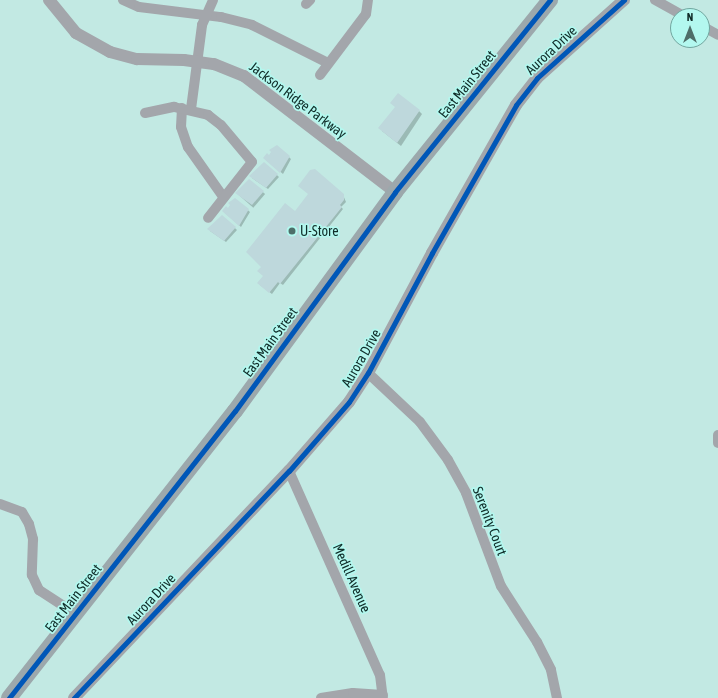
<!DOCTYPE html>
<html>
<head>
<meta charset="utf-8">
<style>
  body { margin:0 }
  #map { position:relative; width:718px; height:698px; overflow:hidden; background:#c2e9e3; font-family:"Asap Condensed",sans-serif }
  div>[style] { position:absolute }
  .shadow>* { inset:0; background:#0003; transform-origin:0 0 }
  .building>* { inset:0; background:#bed8dc }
  .minor>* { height:10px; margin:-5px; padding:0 5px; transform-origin:5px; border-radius:5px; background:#a3a6ab }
  .tertiary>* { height:12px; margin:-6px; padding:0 6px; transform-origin:6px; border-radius:6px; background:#a3a6ab }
  .primary>* { height:16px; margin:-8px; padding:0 8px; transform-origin:8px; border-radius:8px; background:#9ca8ac }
  .cycleway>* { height:5px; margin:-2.5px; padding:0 2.5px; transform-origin:2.5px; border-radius:2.5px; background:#0057b8 }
  .dots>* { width:11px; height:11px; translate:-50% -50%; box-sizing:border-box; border:2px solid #b3f8ef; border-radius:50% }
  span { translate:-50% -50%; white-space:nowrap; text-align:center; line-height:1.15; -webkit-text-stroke:3.5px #b3f8ef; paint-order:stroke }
  .street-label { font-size:14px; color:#0f2c28 }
  .poi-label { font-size:14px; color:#0f2c28 }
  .left { translate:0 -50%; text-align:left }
  .north { position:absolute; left:670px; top:8px; width:40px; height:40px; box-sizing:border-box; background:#b3f8ef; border:1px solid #71a69f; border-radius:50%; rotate:0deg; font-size:11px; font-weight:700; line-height:16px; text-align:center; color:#0f2c28 }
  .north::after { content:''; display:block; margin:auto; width:14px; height:18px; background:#4e6e69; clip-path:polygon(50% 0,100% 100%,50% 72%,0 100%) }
</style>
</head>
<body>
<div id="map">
  <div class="shadow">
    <i style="clip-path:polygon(419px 111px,422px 114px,401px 146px,382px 131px)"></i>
    <i style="clip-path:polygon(277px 146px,291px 159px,283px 174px,264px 158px,269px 156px)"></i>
    <i style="clip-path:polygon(264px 163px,279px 177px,268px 189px,252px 178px)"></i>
    <i style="left:250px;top:181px;width:20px;height:18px;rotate:41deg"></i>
    <i style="clip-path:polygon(343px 195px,346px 202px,341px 207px,343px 209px,283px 285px,280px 283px,272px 294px,260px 285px,295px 212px)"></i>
    <i style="clip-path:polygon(235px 199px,250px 212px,241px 227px,223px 211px,228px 209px)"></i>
    <i style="clip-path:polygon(222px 216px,237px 230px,226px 242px,210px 231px)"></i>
  </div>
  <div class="building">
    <i style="clip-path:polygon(398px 93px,420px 110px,397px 143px,378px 128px,395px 107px,390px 103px)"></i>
    <i style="clip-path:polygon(277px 145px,290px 156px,280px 173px,263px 158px,267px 153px,269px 155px,271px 152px,269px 150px)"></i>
    <i style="clip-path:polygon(264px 162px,278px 174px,266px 188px,249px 176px)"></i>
    <i style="clip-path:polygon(315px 169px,344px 194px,344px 200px,340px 205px,342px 207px,280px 284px,278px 282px,269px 293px,257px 283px,263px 276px,257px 271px,261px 267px,246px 252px,285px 203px,295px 211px,308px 194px,298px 186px,310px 170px)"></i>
    <i style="clip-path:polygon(249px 179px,264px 191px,252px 205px,235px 193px)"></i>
    <i style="clip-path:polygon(235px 198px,249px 209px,239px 226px,222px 211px,226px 206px,228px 208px,230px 205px,228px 203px)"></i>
    <i style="clip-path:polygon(222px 215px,236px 227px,224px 241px,207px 229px)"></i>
  </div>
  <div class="minor">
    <i style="left:123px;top:0;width:17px;rotate:24deg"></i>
    <i style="left:139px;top:7px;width:83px;rotate:7deg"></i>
    <i style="left:221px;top:17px;width:32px;rotate:14deg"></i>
    <i style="left:252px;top:25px;width:85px;rotate:26.6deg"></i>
    <i style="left:655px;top:0;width:33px;rotate:29deg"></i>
    <i style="left:306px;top:4px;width:6px;rotate:-45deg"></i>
    <i style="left:702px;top:26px;width:18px;rotate:29deg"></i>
    <i style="left:320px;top:75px;width:76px;rotate:-53deg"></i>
    <i style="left:366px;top:14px;width:14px;rotate:-82deg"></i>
    <i style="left:182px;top:108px;width:19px;rotate:93deg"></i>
    <i style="left:181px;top:127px;width:21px;rotate:71deg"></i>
    <i style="left:188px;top:147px;width:62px;rotate:54.8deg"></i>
    <i style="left:191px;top:109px;width:85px;rotate:-82.5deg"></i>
    <i style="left:202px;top:25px;width:27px;rotate:-66deg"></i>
    <i style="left:145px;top:113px;width:30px;rotate:-12deg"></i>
    <i style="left:174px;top:107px;width:35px;rotate:13deg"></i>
    <i style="left:208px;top:115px;width:16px;rotate:38deg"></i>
    <i style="left:221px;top:125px;width:48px;rotate:50deg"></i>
    <i style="left:252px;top:162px;width:71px;rotate:128.2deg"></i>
    <i style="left:368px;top:373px;width:71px;rotate:43.3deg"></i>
    <i style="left:420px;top:422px;width:47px;rotate:53.6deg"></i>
    <i style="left:448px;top:460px;width:38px;rotate:61deg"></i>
    <i style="left:466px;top:493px;width:99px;rotate:69.4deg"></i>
    <i style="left:501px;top:586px;width:67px;rotate:57.3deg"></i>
    <i style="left:537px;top:642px;width:31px;rotate:63deg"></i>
    <i style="left:551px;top:670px;width:29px;rotate:78deg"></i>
    <i style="left:718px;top:435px;width:8px;rotate:90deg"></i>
    <i style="left:289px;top:471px;width:223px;rotate:66deg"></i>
    <i style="left:380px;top:675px;width:23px;rotate:83deg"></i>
    <i style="left:0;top:504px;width:23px;rotate:20deg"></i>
    <i style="left:22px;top:512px;width:14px;rotate:60deg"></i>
    <i style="left:29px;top:524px;width:16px;rotate:75deg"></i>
    <i style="left:33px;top:539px;width:36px;rotate:92deg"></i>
    <i style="left:32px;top:575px;width:17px;rotate:65deg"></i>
    <i style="left:39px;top:590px;width:44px;rotate:33deg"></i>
    <i style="left:321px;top:698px;width:32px;rotate:-9deg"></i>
    <i style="left:353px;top:693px;width:30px;rotate:4deg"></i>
  </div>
  <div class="tertiary">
    <i style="left:49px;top:0;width:43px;rotate:50.7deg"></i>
    <i style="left:76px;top:33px;width:39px;rotate:29deg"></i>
    <i style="left:110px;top:52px;width:28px;rotate:15deg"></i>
    <i style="left:137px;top:59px;width:47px;rotate:1.2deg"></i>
    <i style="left:184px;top:60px;width:30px;rotate:8deg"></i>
    <i style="left:214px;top:64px;width:32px;rotate:22deg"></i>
    <i style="left:244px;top:76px;width:190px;rotate:37.5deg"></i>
    <i style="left:74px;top:698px;width:313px;rotate:-46.6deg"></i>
    <i style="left:289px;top:471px;width:91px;rotate:-49deg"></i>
    <i style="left:349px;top:402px;width:35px;rotate:-57deg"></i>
    <i style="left:368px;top:373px;width:136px;rotate:-61.9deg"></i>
    <i style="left:432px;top:253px;width:170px;rotate:-60.4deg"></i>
    <i style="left:516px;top:105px;width:34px;rotate:-52deg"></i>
    <i style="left:537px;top:78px;width:117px;rotate:-41.9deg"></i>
  </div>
  <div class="primary">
    <i style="left:9px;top:698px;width:365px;rotate:-51.8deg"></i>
    <i style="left:235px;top:411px;width:271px;rotate:-53.8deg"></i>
    <i style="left:395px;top:192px;width:247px;rotate:-51.1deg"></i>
  </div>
  <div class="cycleway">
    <i style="left:9px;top:698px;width:365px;rotate:-51.8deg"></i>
    <i style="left:235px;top:411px;width:271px;rotate:-53.8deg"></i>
    <i style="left:395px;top:192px;width:247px;rotate:-51.1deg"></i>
    <i style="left:74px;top:698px;width:313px;rotate:-46.6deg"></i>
    <i style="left:289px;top:471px;width:91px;rotate:-49deg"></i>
    <i style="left:349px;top:402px;width:35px;rotate:-57deg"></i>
    <i style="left:368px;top:373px;width:136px;rotate:-61.9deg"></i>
    <i style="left:432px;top:253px;width:170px;rotate:-60.4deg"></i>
    <i style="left:516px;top:105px;width:34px;rotate:-52deg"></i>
    <i style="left:537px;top:78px;width:117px;rotate:-41.9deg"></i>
  </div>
  <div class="dots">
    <i style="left:292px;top:231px;background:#4e6e69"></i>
  </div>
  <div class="street-label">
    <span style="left:551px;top:50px;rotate:-43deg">Aurora Drive</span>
    <span style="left:467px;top:84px;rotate:-51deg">East Main Street</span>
    <span style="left:298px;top:100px;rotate:37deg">Jackson Ridge Parkway</span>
    <span style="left:270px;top:342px;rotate:-54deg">East Main Street</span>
    <span style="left:361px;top:358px;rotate:-60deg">Aurora Drive</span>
    <span style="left:490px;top:521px;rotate:69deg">Serenity Court</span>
    <span style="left:352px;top:578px;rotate:66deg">Medill Avenue</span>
    <span style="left:73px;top:598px;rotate:-52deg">East Main Street</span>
    <span style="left:151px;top:599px;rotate:-47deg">Aurora Drive</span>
  </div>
  <div class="poi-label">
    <span class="left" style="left:300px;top:231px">U-Store</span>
  </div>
  <div class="north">N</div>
</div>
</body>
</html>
